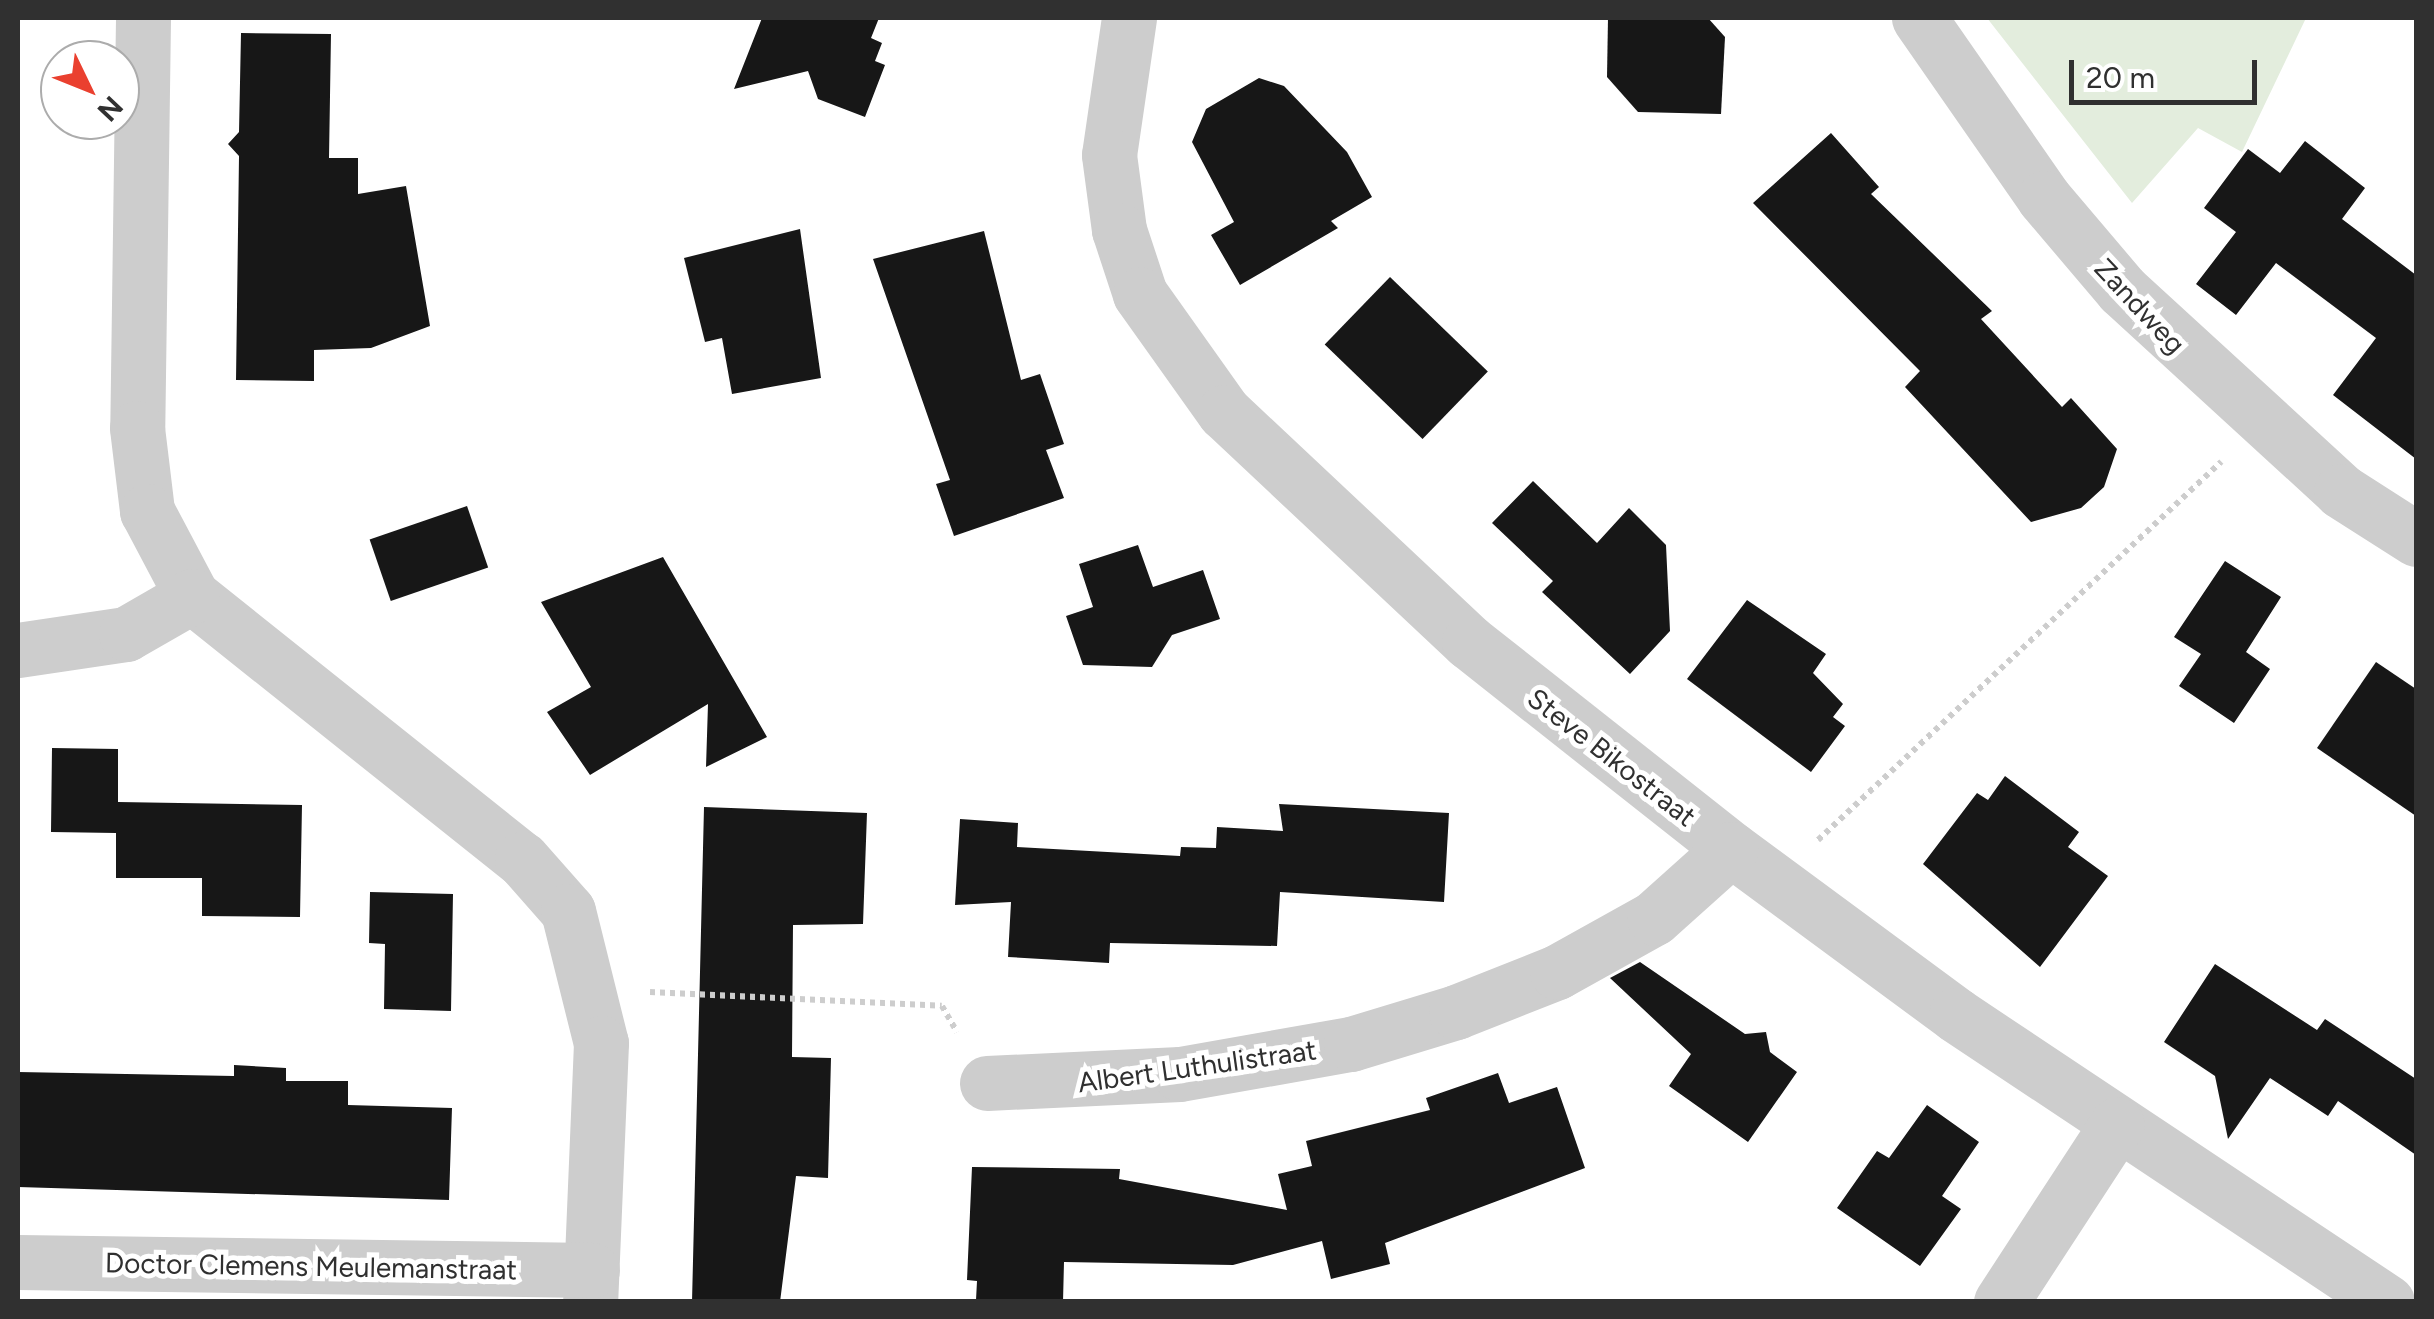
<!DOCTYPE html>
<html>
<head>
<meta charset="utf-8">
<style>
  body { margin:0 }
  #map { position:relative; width:2434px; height:1319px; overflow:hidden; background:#fff; font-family:Figtree,sans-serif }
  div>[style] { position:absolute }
  .green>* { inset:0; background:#e3eddd }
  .building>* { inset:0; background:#171717; transform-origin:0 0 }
  .path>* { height:6px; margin-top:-3px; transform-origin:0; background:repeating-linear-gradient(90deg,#cdcdcd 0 5px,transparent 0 10px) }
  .minor>* { height:55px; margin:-27.5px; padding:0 27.5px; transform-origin:27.5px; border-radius:27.5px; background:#cdcdcd }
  span { translate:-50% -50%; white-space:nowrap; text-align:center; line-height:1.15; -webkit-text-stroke:10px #fff; paint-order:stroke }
  .street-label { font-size:28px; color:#303030 }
  .frame { position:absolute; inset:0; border:20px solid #303030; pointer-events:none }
  .north { position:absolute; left:40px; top:40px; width:100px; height:100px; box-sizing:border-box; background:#fff; border:2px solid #acacac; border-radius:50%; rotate:133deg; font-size:28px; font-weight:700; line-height:40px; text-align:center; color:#303030 }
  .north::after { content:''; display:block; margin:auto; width:35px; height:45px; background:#ea402f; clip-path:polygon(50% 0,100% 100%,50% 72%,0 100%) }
  .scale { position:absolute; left:2069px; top:60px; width:188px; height:45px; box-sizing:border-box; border:5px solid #303030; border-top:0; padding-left:12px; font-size:30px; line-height:35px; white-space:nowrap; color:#303030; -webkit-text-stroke:8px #fff; paint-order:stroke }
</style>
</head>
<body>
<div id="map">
  <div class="green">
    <i style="clip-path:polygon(1987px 18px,2306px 18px,2242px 152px,2198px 128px,2132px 203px)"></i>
  </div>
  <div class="building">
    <i style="clip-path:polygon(762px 18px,879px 18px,871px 38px,882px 43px,875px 61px,885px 65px,865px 117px,818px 99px,808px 71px,734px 89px)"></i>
    <i style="clip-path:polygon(1608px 18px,1708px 18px,1725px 37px,1721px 114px,1638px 112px,1607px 77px)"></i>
    <i style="clip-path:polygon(241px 33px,331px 34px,329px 158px,358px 158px,358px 194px,406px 186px,430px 326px,371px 348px,314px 350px,314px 381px,236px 380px,239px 156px,228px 144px,239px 132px)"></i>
    <i style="clip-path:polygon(1259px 78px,1284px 86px,1347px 152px,1372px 197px,1331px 221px,1338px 228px,1240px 285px,1211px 235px,1234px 222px,1192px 142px,1206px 109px)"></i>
    <i style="clip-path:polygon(1831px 133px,1879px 187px,1871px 194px,1992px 311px,1981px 319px,2062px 407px,2071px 398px,2117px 449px,2104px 487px,2081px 508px,2031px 522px,1905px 387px,1920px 371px,1753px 203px)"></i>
    <i style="clip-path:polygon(2305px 141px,2365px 188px,2342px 219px,2416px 275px,2416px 459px,2333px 395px,2376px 338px,2276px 263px,2236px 315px,2196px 284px,2236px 232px,2204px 208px,2248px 149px,2280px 173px)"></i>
    <i style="clip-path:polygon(800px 229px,821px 378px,732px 394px,722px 338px,705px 342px,684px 258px)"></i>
    <i style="clip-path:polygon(984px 231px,1021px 380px,1040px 374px,1064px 444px,1046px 450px,1064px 498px,954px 536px,936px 484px,950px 480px,873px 259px)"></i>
    <i style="left:1390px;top:277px;width:136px;height:94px;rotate:44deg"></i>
    <i style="clip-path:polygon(1533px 481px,1597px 543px,1629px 508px,1666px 545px,1670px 631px,1630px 674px,1542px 592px,1553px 581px,1492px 523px)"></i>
    <i style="left:467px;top:506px;width:65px;height:103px;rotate:71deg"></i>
    <i style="clip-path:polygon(1138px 545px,1153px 587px,1203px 570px,1220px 619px,1172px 635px,1152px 667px,1083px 665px,1066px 616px,1093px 607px,1079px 564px)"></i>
    <i style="clip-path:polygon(663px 557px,767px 737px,706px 767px,708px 704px,590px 775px,547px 712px,591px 687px,541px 602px)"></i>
    <i style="clip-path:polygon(2225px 561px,2281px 597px,2246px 652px,2270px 669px,2234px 723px,2179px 686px,2201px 654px,2174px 637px)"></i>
    <i style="clip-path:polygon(1747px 600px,1826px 654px,1813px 673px,1843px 704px,1833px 717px,1845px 726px,1811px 772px,1687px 679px)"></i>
    <i style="clip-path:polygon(2376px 662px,2416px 689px,2416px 816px,2317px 748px)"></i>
    <i style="clip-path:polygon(52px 748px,118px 749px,118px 802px,302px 805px,300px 917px,202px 916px,202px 878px,116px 878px,116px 833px,51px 832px)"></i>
    <i style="clip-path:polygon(2005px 776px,2079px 832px,2068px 847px,2108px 876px,2040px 967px,1923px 864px,1977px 793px,1988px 800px)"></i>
    <i style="clip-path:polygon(1279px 804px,1449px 813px,1444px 902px,1280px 892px,1277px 946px,1110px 943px,1109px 963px,1008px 957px,1011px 902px,955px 905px,960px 819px,1018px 823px,1017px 847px,1180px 856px,1181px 847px,1216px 848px,1217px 827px,1283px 831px)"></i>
    <i style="clip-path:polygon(704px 807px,867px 813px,863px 924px,793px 925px,792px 1057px,831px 1058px,828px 1178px,796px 1176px,780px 1302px,692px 1302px)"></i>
    <i style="clip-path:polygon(370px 892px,453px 894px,451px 1011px,384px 1009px,385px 944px,369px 943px)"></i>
    <i style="clip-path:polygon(1640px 962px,1745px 1034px,1766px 1032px,1770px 1052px,1797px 1072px,1748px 1142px,1669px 1086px,1691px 1054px,1610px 978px)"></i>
    <i style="clip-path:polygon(2215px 964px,2317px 1030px,2325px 1019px,2416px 1079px,2416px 1155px,2338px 1101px,2328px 1116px,2270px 1078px,2228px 1139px,2215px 1076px,2164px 1042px)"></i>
    <i style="clip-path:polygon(234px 1065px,286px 1068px,286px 1081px,348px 1081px,348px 1105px,452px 1108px,449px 1200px,18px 1187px,18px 1072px,234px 1076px)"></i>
    <i style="clip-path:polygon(1498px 1073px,1509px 1103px,1557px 1087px,1585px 1168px,1385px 1243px,1390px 1264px,1331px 1279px,1322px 1241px,1233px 1265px,1064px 1262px,1063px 1302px,976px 1300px,977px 1281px,967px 1280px,972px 1167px,1120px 1169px,1119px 1179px,1287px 1210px,1278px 1174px,1312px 1166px,1306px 1141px,1430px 1110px,1426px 1098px)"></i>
    <i style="clip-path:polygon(1927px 1105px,1979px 1142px,1942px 1196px,1961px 1209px,1920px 1266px,1837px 1208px,1877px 1151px,1889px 1158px)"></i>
  </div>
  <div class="path">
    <i style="left:1818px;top:840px;width:553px;rotate:-43.17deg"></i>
    <i style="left:650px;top:992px;width:292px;rotate:2.7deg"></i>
    <i style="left:942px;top:1006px;width:30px;rotate:60deg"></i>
  </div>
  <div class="minor">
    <i style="left:143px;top:18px;width:410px;rotate:90.8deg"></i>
    <i style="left:137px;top:428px;width:84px;rotate:83.1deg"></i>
    <i style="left:147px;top:511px;width:96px;rotate:62.1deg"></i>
    <i style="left:192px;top:596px;width:422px;rotate:38.6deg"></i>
    <i style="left:522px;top:859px;width:69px;rotate:48.5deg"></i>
    <i style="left:568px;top:911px;width:136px;rotate:76deg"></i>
    <i style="left:601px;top:1043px;width:259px;rotate:92.4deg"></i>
    <i style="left:1129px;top:18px;width:138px;rotate:98.3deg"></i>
    <i style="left:1109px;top:155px;width:76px;rotate:82.4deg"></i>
    <i style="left:1119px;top:230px;width:67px;rotate:71.8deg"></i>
    <i style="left:1140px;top:294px;width:145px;rotate:54.6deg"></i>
    <i style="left:1224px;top:412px;width:336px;rotate:43.2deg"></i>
    <i style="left:1469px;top:642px;width:334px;rotate:38.3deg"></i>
    <i style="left:1731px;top:849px;width:280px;rotate:36.4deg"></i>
    <i style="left:1956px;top:1015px;width:518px;rotate:33.66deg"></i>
    <i style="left:1919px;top:18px;width:219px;rotate:55.2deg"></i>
    <i style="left:2044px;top:198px;width:121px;rotate:49.7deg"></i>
    <i style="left:2122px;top:290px;width:297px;rotate:42.5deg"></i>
    <i style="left:2341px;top:491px;width:89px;rotate:32.6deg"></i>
    <i style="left:18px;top:650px;width:109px;rotate:-8.4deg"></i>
    <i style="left:126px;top:634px;width:76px;rotate:-29.9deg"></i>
    <i style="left:987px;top:1083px;width:193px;rotate:-2.7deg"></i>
    <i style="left:1180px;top:1074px;width:174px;rotate:-10deg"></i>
    <i style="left:1351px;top:1044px;width:110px;rotate:-16.9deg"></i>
    <i style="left:1456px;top:1012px;width:109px;rotate:-21.6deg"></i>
    <i style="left:1557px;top:972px;width:111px;rotate:-29.1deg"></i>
    <i style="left:1654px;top:918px;width:103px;rotate:-41.9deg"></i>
    <i style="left:18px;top:1262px;width:574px;rotate:0.8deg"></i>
    <i style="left:2001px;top:1302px;width:212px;rotate:-56.9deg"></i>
  </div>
  <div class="street-label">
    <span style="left:2140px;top:306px;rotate:47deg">Zandweg</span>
    <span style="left:1612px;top:757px;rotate:38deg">Steve Bikostraat</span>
    <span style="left:1197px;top:1066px;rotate:-8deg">Albert Luthulistraat</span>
    <span style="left:311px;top:1266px;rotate:1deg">Doctor Clemens Meulemanstraat</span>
  </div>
  <div class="frame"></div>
  <div class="north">N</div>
  <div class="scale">20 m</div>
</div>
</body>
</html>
